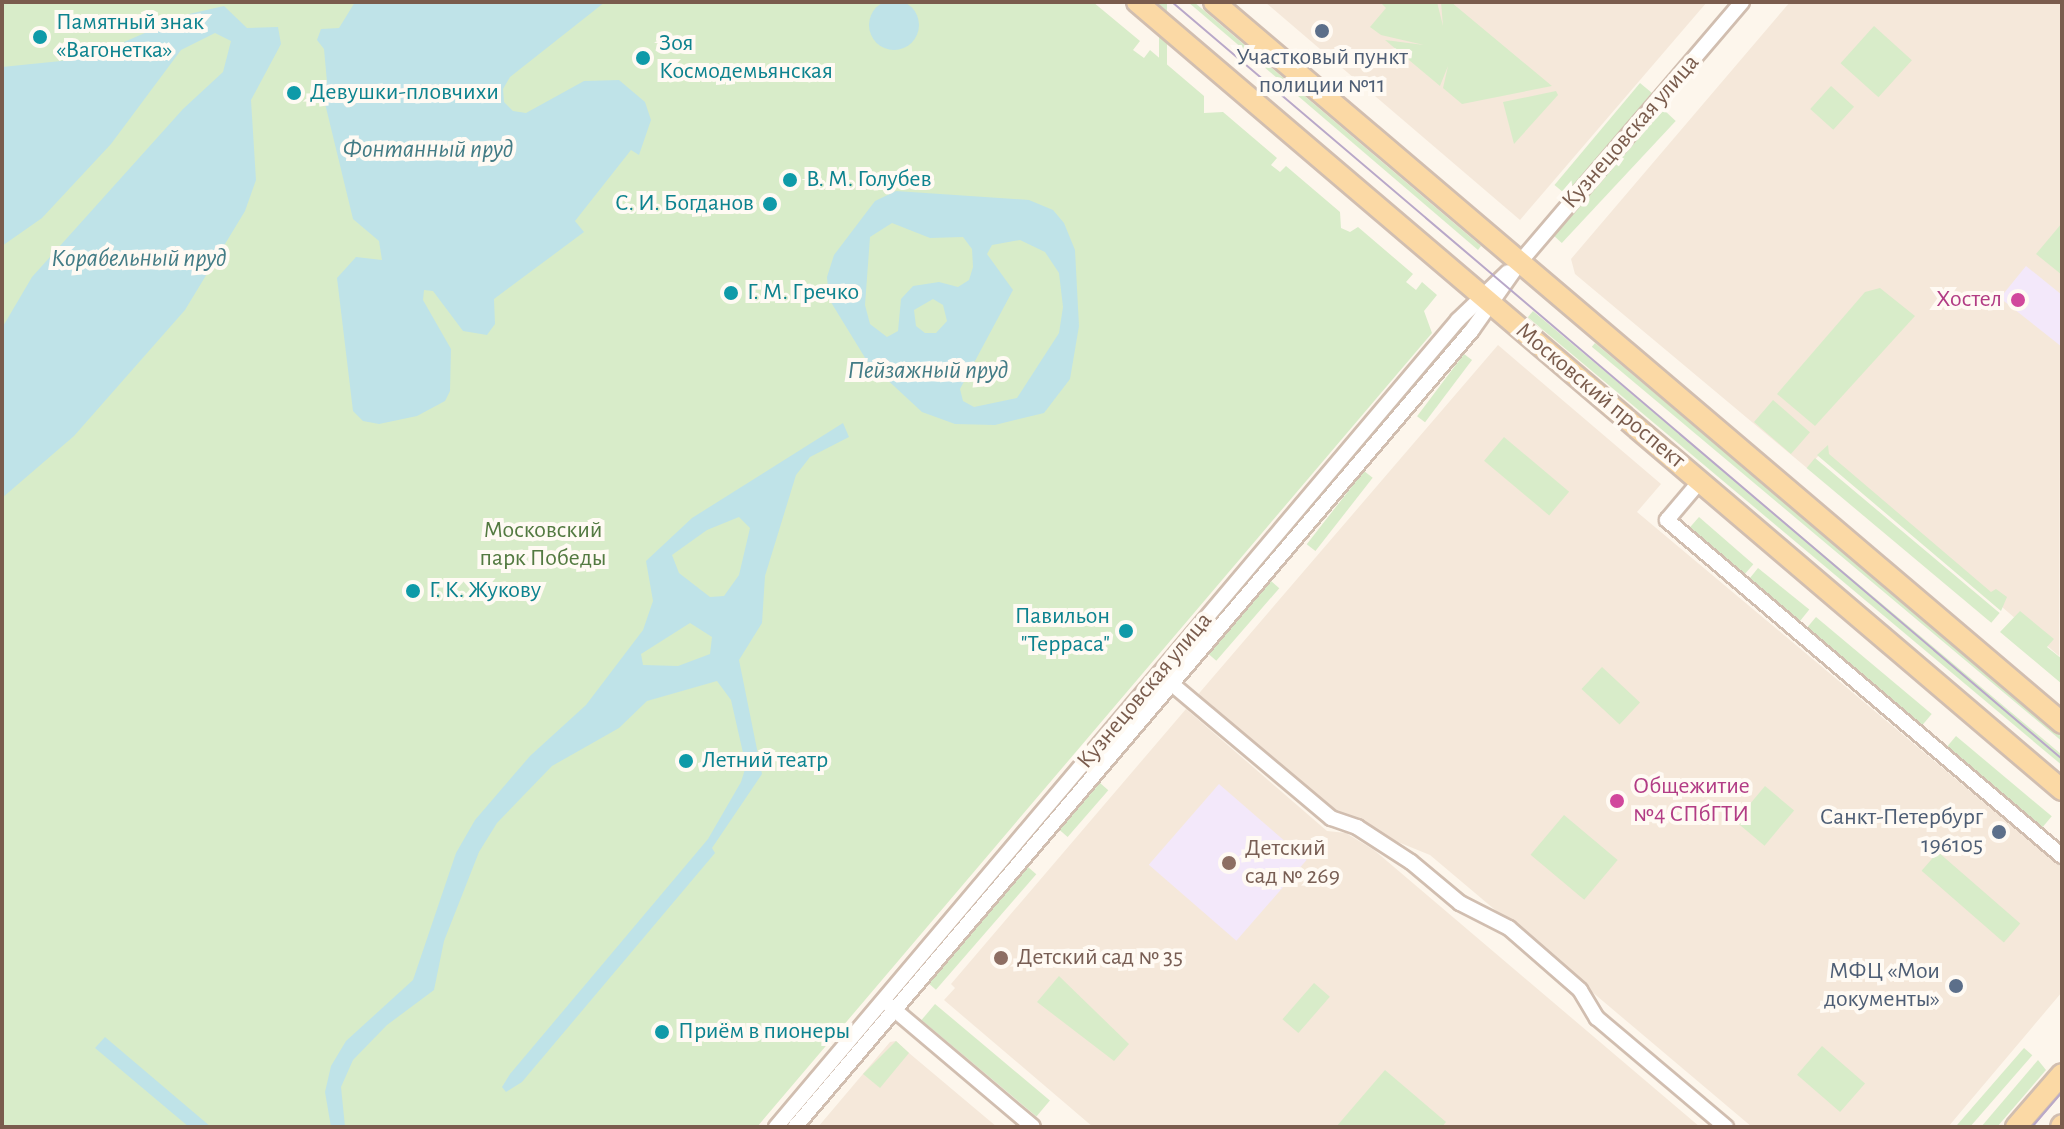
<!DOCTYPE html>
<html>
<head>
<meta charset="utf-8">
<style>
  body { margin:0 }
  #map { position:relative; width:2064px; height:1129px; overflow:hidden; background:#fdf6ec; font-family:"Alegreya Sans",sans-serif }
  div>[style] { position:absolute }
  .residential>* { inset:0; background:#f5e8da }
  .education>* { inset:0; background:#f3e8fa; transform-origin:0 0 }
  .green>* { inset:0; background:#d8ecc9; transform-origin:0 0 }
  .water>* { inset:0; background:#bfe3e8 }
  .round { border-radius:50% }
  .roads { filter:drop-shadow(2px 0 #d1beb0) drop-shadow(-2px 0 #d1beb0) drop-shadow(0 2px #d1beb0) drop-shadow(0 -2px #d1beb0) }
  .minor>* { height:14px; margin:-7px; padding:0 7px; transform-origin:7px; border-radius:7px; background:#fff }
  .primary>* { height:20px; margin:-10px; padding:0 10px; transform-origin:10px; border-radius:10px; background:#fbd9a5 }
  .tram>* { height:2px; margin:-1px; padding:0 1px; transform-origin:1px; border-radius:1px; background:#b9a8c9 }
  .dots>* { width:22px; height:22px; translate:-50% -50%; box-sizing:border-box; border:4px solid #fffaf3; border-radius:50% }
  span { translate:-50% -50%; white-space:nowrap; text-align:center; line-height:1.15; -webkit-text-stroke:8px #fffaf3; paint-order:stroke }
  .culture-label { font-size:24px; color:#0d838f }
  .left { translate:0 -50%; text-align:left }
  .right { translate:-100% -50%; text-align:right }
  .service-label { font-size:24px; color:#4e5e75 }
  .street-label { font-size:24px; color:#7a5c4d }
  .hotel-label { font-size:24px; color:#b23c85 }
  .park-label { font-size:24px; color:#537a41 }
  .education-label { font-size:24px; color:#785e54 }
  .water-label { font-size:26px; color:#437c86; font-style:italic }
  .frame { position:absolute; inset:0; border:4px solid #7a5c4d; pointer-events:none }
</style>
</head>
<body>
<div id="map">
  <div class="residential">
    <i style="clip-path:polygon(1265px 2px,1707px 2px,1520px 220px)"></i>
    <i style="clip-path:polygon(1790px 2px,2062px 2px,2059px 656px,1822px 452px,1807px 468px,1575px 274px,1571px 259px)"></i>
    <i style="clip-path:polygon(1498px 345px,1661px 484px,1637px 512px,2062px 868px,2062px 992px,1948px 1127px,1752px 1127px,1430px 855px,1336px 817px,1195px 698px)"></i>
    <i style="clip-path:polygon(1186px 709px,1327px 831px,1346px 833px,1374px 850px,1700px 1127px,1093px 1127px,944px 1000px,955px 988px,951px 984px)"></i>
    <i style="clip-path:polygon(896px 1041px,909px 1053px,997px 1127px,818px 1127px,890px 1042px)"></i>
  </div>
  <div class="education">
    <i style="clip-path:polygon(2026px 266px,2062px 295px,2062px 347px,2000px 298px)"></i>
    <i style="left:1219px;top:784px;width:116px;height:107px;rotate:41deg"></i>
  </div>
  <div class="green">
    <i style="clip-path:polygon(2px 2px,1093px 2px,1140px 41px,1133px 50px,1144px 58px,1150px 50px,1204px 96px,1204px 113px,1223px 112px,1277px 158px,1271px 165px,1280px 172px,1286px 166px,1340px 212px,1341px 228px,1350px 232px,1358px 227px,1413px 274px,1406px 282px,1416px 290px,1422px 282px,1437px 295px,1424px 311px,1432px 333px,757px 1127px,2px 1127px)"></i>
    <i style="left:1159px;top:2px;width:8px;height:283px"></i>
    <i style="clip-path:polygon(1188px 2px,1194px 2px,1481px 246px,1478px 250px)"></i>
    <i style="clip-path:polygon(1380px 2px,1437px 2px,1443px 26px,1441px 2px,1451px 2px,1552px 86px,1462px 104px,1443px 88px,1448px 66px,1440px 86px,1385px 40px,1424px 45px,1381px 35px,1370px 27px,1386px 8px)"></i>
    <i style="left:1874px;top:26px;width:51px;height:50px;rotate:42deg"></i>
    <i style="left:1640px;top:83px;width:16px;height:133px;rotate:40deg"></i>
    <i style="left:1831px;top:86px;width:31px;height:31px;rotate:42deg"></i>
    <i style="clip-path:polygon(1556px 91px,1558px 95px,1514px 144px,1503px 102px)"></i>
    <i style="left:1664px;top:110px;width:16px;height:167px;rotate:43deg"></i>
    <i style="clip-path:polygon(2062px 223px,2062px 275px,2036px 254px)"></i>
    <i style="clip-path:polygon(1880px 288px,1915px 316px,1815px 426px,1777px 394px,1865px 292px)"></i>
    <i style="left:1533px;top:311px;width:695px;height:8px;rotate:40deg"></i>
    <i style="left:1595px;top:343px;width:613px;height:5px;rotate:40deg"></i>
    <i style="left:1464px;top:354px;width:10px;height:78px;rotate:37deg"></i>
    <i style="left:1773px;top:400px;width:49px;height:29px;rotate:41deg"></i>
    <i style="left:1504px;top:437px;width:85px;height:31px;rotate:40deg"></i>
    <i style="clip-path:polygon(1828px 445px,1829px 454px,1991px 592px,1996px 589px,2007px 597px,2001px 611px,1817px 455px)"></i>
    <i style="left:1815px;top:458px;width:241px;height:13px;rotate:40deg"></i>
    <i style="left:1364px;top:471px;width:11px;height:93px;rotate:38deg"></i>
    <i style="left:1699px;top:517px;width:72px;height:16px;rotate:41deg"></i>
    <i style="left:1758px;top:568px;width:66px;height:15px;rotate:39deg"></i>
    <i style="left:1271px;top:581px;width:11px;height:96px;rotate:41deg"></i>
    <i style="clip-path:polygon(2020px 611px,2054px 639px,2047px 647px,2062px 659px,2062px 684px,2000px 632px)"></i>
    <i style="left:1816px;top:617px;width:151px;height:15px;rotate:40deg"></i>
    <i style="left:1602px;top:667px;width:52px;height:30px;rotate:43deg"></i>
    <i style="left:1956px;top:736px;width:125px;height:16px;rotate:40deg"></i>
    <i style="left:1100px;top:783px;width:11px;height:62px;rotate:41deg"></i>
    <i style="left:1765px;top:786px;width:38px;height:46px;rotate:40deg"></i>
    <i style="left:1564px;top:815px;width:70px;height:52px;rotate:40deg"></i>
    <i style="left:1938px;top:852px;width:109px;height:25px;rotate:41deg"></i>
    <i style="left:1028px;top:867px;width:11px;height:153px;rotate:41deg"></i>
    <i style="clip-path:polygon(1059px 976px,1129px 1044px,1114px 1061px,1037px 1002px)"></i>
    <i style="left:1314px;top:983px;width:21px;height:48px;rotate:41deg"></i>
    <i style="left:935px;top:1004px;width:150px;height:21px;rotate:40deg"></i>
    <i style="clip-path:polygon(896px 1041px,909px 1053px,880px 1088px,863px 1074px)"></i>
    <i style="left:1822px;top:1046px;width:57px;height:38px;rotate:41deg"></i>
    <i style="left:2024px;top:1048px;width:11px;height:104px;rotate:41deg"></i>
    <i style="clip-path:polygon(2038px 1060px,2046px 1070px,1997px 1127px,1981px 1127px)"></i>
    <i style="clip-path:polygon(1385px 1070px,1446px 1122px,1442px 1127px,1336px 1127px)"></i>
  </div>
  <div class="water">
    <i class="round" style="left:869px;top:0;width:50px;height:50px"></i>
    <i style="clip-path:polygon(355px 2px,605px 2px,510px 77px,503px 89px,504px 102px,513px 111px,526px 113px,584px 81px,619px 80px,645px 102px,651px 120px,639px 155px,631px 150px,575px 221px,584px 232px,494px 299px,495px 324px,487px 335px,463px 331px,433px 291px,424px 290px,423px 300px,451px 349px,450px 391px,445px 401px,417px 416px,379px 424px,363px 421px,353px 411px,337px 278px,356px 257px,382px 260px,379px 241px,353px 219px,322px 91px,327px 82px,324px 49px,317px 40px,321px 29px,339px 28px)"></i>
    <i style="clip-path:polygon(224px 6px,247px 28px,278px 27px,281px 44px,251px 100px,256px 180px,245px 211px,185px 310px,74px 436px,2px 498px,2px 328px,32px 277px,183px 109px,223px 72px,231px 41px,215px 33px,181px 50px,111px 144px,42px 218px,2px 246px,2px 67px,61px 61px,110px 48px,189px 14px)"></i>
    <i style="clip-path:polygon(evenodd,896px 191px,1029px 200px,1053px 210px,1064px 223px,1075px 250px,1079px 326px,1070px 379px,1044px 413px,995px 425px,955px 424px,922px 412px,867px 361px,829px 299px,827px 277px,834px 255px,875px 201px,896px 191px,892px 223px,930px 238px,963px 237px,972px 249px,973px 267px,969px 280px,958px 287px,939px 282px,913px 286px,901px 299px,898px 331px,887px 337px,870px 324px,865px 305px,870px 237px,892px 223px,896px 191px,1020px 240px,1045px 252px,1059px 273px,1063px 307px,1059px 333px,1017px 398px,974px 407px,963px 401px,960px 389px,1013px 290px,987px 254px,992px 245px,1020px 240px,896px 191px,933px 299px,943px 305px,947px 321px,936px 333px,925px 333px,916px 326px,914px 310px,933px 299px)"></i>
    <i style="clip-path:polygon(evenodd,843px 423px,849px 437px,810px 457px,796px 475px,765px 576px,762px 623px,739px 660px,762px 774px,712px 848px,715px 853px,522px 1082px,506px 1092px,502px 1087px,510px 1074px,708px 839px,741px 782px,746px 766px,731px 700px,717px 681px,647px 701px,619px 728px,552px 766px,497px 823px,479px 852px,444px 941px,434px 990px,387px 1025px,353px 1060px,341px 1087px,345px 1127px,331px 1127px,325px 1092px,331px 1066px,346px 1041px,413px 980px,456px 853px,475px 820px,530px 756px,586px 705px,643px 630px,653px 601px,646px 561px,692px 518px,843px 423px,739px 517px,750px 528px,739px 575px,724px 596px,710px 597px,679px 573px,672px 555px,707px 530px,739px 517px,843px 423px,690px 623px,712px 637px,710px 654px,678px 666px,643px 665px,641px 654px,690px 623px)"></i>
    <i style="clip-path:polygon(105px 1037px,211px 1127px,189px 1127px,95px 1048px)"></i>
  </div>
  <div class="roads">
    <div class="minor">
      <i style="left:1700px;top:481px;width:51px;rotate:130.2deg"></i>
      <i style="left:1667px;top:520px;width:519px;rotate:40.39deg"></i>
      <i style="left:1166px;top:679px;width:216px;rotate:40.1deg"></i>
      <i style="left:1331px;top:818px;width:28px;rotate:19deg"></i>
      <i style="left:1357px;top:827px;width:64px;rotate:32.9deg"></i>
      <i style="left:1411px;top:862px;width:64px;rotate:39.9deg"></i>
      <i style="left:1460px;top:903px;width:55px;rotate:27deg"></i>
      <i style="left:1509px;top:928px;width:94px;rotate:41.1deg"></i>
      <i style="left:1580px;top:990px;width:33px;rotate:59deg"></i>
      <i style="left:1597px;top:1018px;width:169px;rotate:40.2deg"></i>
      <i style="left:890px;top:1006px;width:187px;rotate:40.2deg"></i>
      <i style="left:776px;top:1127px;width:1057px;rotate:-49.8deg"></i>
      <i style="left:1458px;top:320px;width:69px;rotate:-43.8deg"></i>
      <i style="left:795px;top:1127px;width:1046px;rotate:-49.65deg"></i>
      <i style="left:1472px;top:330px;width:83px;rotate:-54.8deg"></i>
      <i style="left:1520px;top:262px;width:342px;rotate:-49.5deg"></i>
    </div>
    <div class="primary">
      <i style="left:1137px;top:2px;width:1215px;rotate:40.43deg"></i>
      <i style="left:1214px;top:2px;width:1113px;rotate:40.37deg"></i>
      <i style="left:2016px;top:1127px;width:70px;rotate:-49deg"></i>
      <i style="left:2061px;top:1127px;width:2px;rotate:-63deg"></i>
    </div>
  </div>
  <div class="tram">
    <i style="left:1172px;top:2px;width:1168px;rotate:40.38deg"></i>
    <i style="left:2032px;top:1127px;width:46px;rotate:-49.4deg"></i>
  </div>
  <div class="dots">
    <i style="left:1322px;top:31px;background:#5c6f8a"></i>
    <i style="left:40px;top:37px;background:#0f9aa8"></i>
    <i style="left:643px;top:58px;background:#0f9aa8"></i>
    <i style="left:294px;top:93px;background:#0f9aa8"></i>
    <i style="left:790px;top:180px;background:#0f9aa8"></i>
    <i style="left:770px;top:204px;background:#0f9aa8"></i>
    <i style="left:731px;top:293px;background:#0f9aa8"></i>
    <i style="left:2018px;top:300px;background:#d1479c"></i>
    <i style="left:413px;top:591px;background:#0f9aa8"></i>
    <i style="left:1126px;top:631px;background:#0f9aa8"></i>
    <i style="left:686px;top:761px;background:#0f9aa8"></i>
    <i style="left:1617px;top:801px;background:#d1479c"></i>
    <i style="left:1999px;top:832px;background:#5c6f8a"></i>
    <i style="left:1229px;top:863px;background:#8d6e63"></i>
    <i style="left:1001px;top:958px;background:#8d6e63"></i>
    <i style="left:1956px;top:986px;background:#5c6f8a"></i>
    <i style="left:662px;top:1032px;background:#0f9aa8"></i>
  </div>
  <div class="culture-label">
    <span class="left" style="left:56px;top:37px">Памятный знак<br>«Вагонетка»</span>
    <span class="left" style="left:659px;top:58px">Зоя<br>Космодемьянская</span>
    <span class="left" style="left:310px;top:93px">Девушки-пловчихи</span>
    <span class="left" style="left:806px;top:180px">В. М. Голубев</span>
    <span class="right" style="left:754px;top:204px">С. И. Богданов</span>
    <span class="left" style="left:747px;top:293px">Г. М. Гречко</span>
    <span class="left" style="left:429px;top:591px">Г. К. Жукову</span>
    <span class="right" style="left:1110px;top:631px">Павильон<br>"Терраса"</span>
    <span class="left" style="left:702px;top:761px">Летний театр</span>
    <span class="left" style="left:678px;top:1032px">Приём в пионеры</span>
  </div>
  <div class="service-label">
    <span style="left:1322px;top:72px">Участковый пункт<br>полиции №11</span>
    <span class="right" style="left:1983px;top:832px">Санкт-Петербург<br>196105</span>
    <span class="right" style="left:1940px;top:986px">МФЦ «Мои<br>документы»</span>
  </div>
  <div class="street-label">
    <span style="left:1631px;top:132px;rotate:-49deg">Кузнецовская улица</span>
    <span style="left:1600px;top:396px;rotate:40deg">Московский проспект</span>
    <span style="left:1145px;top:691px;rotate:-50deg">Кузнецовская улица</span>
  </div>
  <div class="hotel-label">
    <span class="right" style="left:2002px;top:300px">Хостел</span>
    <span class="left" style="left:1633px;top:801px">Общежитие<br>№4 СПбГТИ</span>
  </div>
  <div class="park-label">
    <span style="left:543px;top:545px">Московский<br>парк Победы</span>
  </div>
  <div class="education-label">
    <span class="left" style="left:1245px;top:863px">Детский<br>сад № 269</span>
    <span class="left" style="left:1017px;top:958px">Детский сад № 35</span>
  </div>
  <div class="water-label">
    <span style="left:428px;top:150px">Фонтанный пруд</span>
    <span style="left:139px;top:259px">Корабельный пруд</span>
    <span style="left:928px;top:371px">Пейзажный пруд</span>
  </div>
  <div class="frame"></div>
</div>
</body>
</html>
